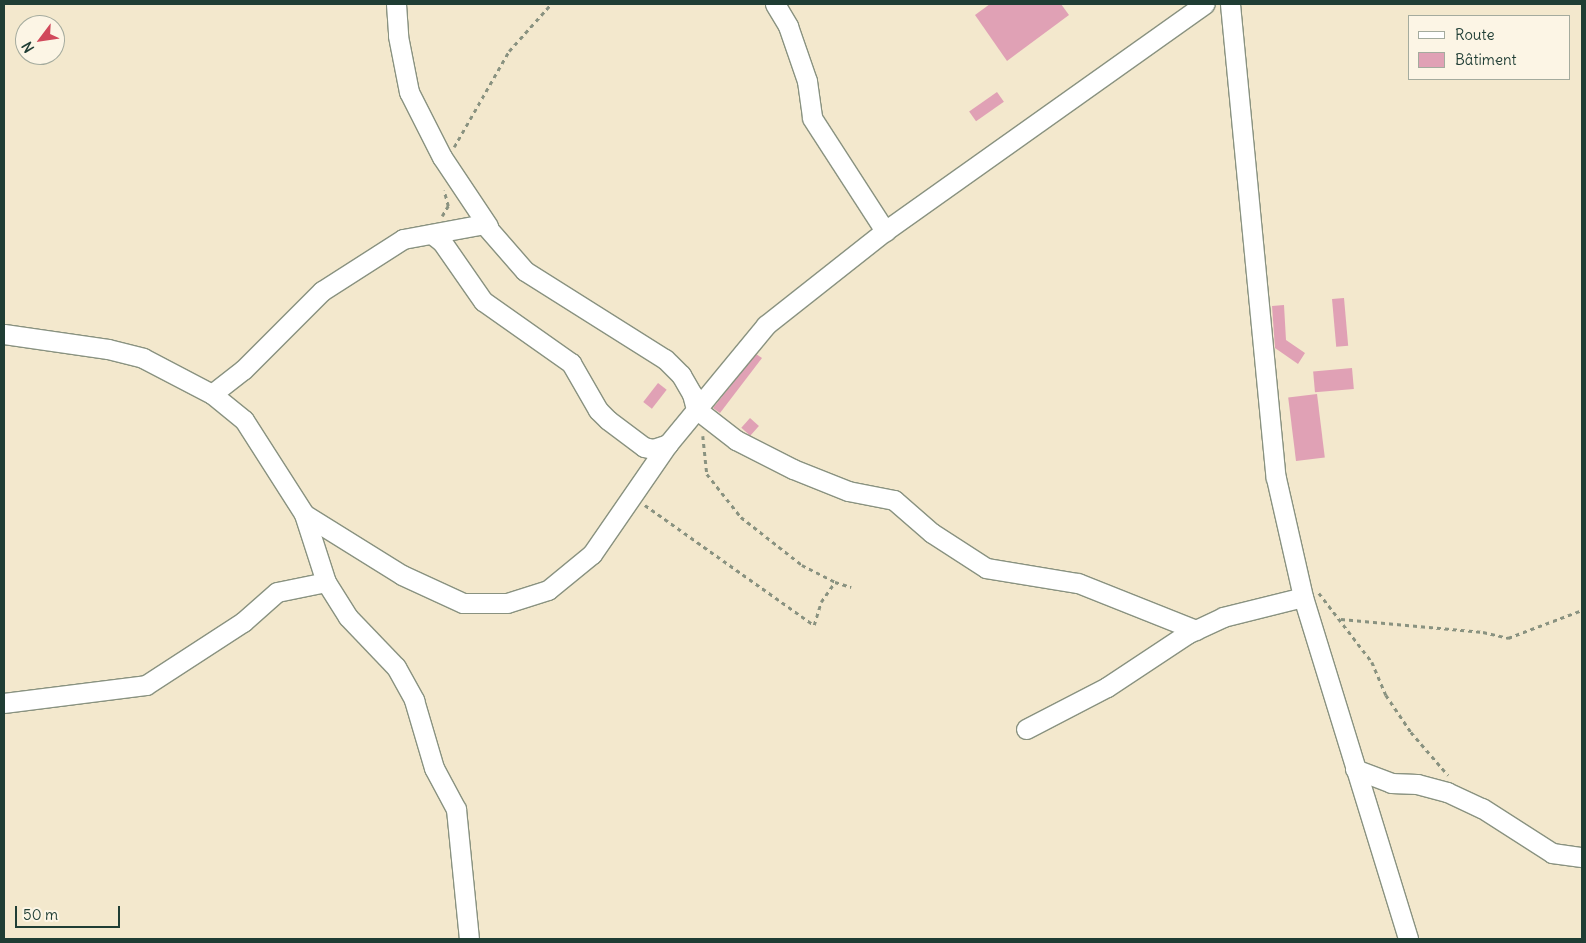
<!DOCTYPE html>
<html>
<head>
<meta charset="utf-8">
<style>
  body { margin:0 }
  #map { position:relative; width:1586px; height:943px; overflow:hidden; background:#f3e8cd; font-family:Delius,sans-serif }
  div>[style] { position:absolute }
  .building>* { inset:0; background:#e0a1b5; transform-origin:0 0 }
  .path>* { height:2.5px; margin-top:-1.25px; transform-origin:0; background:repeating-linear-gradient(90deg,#899280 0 4px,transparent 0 8px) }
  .roads { filter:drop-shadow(1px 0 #899280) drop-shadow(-1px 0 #899280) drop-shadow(0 1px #899280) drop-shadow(0 -1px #899280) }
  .minor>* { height:19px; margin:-9.5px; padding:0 9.5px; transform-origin:9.5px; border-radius:9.5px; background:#fff }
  span { translate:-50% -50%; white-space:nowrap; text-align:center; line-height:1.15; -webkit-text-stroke:4px #fcf5e5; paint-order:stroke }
  .frame { position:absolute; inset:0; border:5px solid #1f3d34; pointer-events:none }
  .legend { position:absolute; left:1408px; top:15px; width:162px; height:65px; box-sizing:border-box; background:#fcf5e5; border:1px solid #a4ab9e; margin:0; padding:6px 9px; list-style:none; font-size:15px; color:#1f3d34 }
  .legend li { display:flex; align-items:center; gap:10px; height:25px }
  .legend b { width:25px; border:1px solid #a4ab9e }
  .north { position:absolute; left:15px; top:15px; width:50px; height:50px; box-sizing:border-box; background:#fcf5e5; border:1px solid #a4ab9e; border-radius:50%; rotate:239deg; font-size:14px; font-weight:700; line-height:20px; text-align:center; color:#1f3d34 }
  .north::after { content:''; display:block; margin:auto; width:18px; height:22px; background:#d1495b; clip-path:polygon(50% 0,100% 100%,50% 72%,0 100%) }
  .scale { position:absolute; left:15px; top:906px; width:105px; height:22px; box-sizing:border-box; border:2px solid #1f3d34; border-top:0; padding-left:6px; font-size:15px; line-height:18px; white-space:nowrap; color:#1f3d34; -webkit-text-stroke:4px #fcf5e5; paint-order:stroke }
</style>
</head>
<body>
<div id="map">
  <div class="building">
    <i style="clip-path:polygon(990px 4px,1061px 4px,1069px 15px,1007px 61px,975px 15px)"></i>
    <i style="left:997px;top:92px;width:12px;height:34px;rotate:55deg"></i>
    <i style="left:1344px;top:298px;width:48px;height:12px;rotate:85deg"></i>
    <i style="clip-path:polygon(1284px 305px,1286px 340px,1305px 353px,1298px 364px,1275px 348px,1272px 306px)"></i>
    <i style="clip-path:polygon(756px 354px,762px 358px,720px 413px,713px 408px)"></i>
    <i style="left:1352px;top:368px;width:21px;height:39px;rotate:85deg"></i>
    <i style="left:658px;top:383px;width:11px;height:24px;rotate:38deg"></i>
    <i style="left:1317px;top:394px;width:64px;height:29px;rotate:83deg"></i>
    <i style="left:750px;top:418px;width:12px;height:13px;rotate:42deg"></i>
  </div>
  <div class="path">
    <i style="left:454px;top:147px;width:111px;rotate:-60.2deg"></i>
    <i style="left:509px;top:51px;width:63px;rotate:-48.2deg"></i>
    <i style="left:442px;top:216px;width:12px;rotate:-59deg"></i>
    <i style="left:448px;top:206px;width:16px;rotate:-105deg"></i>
    <i style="left:703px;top:436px;width:38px;rotate:84deg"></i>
    <i style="left:707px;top:474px;width:55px;rotate:51.7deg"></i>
    <i style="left:741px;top:517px;width:78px;rotate:38.2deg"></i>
    <i style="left:802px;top:565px;width:37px;rotate:27deg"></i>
    <i style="left:645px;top:505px;width:207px;rotate:35.4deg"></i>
    <i style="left:814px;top:625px;width:24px;rotate:-73deg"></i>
    <i style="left:821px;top:602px;width:24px;rotate:-55deg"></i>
    <i style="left:835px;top:582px;width:17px;rotate:17deg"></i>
    <i style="left:1319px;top:593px;width:87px;rotate:52.5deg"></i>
    <i style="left:1372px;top:662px;width:36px;rotate:67deg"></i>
    <i style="left:1386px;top:695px;width:45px;rotate:56deg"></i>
    <i style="left:1411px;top:732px;width:57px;rotate:49.3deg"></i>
    <i style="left:1341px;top:619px;width:143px;rotate:5.2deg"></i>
    <i style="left:1483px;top:632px;width:26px;rotate:13deg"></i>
    <i style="left:1508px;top:638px;width:79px;rotate:-20.7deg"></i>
  </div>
  <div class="roads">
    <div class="minor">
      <i style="left:396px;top:4px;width:32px;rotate:86deg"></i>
      <i style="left:398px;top:36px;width:57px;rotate:78.9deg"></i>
      <i style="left:409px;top:92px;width:73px;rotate:63.1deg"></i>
      <i style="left:442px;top:157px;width:83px;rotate:56.3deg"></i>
      <i style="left:775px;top:4px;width:26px;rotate:59deg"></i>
      <i style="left:788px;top:26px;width:58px;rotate:70.9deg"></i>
      <i style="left:807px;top:81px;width:37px;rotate:82deg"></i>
      <i style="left:812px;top:118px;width:135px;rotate:57.1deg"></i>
      <i style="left:1230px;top:4px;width:476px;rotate:84.5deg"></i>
      <i style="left:1276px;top:478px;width:122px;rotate:77.2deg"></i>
      <i style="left:1303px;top:597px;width:358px;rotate:72.9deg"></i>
      <i style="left:432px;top:234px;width:13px;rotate:39deg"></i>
      <i style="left:442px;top:242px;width:72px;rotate:55.2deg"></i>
      <i style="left:483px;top:301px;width:108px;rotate:35.2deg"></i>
      <i style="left:571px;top:363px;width:54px;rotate:60.1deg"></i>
      <i style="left:598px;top:410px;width:14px;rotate:45deg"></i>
      <i style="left:608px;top:420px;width:45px;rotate:36.9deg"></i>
      <i style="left:644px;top:447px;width:9px;rotate:13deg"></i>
      <i style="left:653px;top:449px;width:16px;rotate:-18deg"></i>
      <i style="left:4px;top:334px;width:105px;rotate:8.2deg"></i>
      <i style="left:108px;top:349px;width:36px;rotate:14deg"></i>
      <i style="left:143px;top:358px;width:78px;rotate:27.6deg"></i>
      <i style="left:212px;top:394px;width:41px;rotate:39.1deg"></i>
      <i style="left:244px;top:420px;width:112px;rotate:57.4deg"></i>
      <i style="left:304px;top:514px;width:71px;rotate:72.1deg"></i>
      <i style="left:326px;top:582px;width:41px;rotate:57.8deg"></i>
      <i style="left:348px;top:617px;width:69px;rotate:46.2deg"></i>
      <i style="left:396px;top:667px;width:38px;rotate:61deg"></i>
      <i style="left:414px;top:700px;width:71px;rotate:73.6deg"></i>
      <i style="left:434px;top:768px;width:47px;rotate:61.8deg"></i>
      <i style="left:456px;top:809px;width:131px;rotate:84.3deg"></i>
      <i style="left:212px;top:394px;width:39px;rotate:-38deg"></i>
      <i style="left:243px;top:370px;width:112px;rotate:-45deg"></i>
      <i style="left:322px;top:291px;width:96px;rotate:-32.7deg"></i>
      <i style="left:403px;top:239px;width:82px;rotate:-10.5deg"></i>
      <i style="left:484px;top:224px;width:62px;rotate:48.9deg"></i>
      <i style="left:525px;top:271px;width:165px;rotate:32.2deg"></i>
      <i style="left:665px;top:359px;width:23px;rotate:45deg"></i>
      <i style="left:681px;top:375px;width:22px;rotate:60deg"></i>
      <i style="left:692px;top:394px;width:16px;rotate:75deg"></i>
      <i style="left:696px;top:409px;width:51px;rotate:37.8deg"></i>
      <i style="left:736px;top:440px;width:64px;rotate:27deg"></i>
      <i style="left:793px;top:469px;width:59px;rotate:21.8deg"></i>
      <i style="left:848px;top:491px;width:47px;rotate:11.1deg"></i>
      <i style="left:894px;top:500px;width:50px;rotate:41deg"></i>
      <i style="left:932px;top:533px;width:64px;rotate:32.9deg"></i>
      <i style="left:986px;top:568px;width:93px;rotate:9.3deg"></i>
      <i style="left:1078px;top:583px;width:127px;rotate:21.7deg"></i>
      <i style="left:304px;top:514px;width:115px;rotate:31.9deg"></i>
      <i style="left:402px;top:575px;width:67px;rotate:24.7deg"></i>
      <i style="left:463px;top:603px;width:44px"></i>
      <i style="left:507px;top:603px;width:43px;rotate:-17.6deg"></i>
      <i style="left:548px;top:590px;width:57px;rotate:-39.3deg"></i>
      <i style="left:592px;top:554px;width:134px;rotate:-55.4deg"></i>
      <i style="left:668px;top:444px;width:154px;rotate:-50.5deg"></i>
      <i style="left:766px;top:325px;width:152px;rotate:-38.3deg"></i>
      <i style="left:885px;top:231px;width:392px;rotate:-35.4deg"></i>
      <i style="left:4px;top:703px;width:143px;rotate:-7.2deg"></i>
      <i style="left:146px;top:685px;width:116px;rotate:-33deg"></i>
      <i style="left:243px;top:622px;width:45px;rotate:-41.4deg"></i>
      <i style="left:277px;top:592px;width:50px;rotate:-11.5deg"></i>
      <i style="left:1026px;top:729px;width:91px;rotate:-27.4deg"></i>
      <i style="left:1107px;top:687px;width:96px;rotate:-33.5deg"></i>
      <i style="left:1187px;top:634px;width:40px;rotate:-25deg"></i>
      <i style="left:1223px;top:617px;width:82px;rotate:-14deg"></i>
      <i style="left:1355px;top:769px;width:39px;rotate:21deg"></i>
      <i style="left:1391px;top:783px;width:26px;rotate:2deg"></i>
      <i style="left:1417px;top:784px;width:31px;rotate:15deg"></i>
      <i style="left:1447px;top:792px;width:38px;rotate:25deg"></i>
      <i style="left:1482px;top:808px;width:83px;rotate:32.7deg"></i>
      <i style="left:1552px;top:853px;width:30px;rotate:8deg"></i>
    </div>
  </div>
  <div class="frame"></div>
  <ul class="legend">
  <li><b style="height:6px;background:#fff"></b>Route</li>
  <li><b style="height:14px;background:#e0a1b5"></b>Bâtiment</li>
  </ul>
  <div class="north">N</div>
  <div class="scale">50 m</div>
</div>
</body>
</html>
